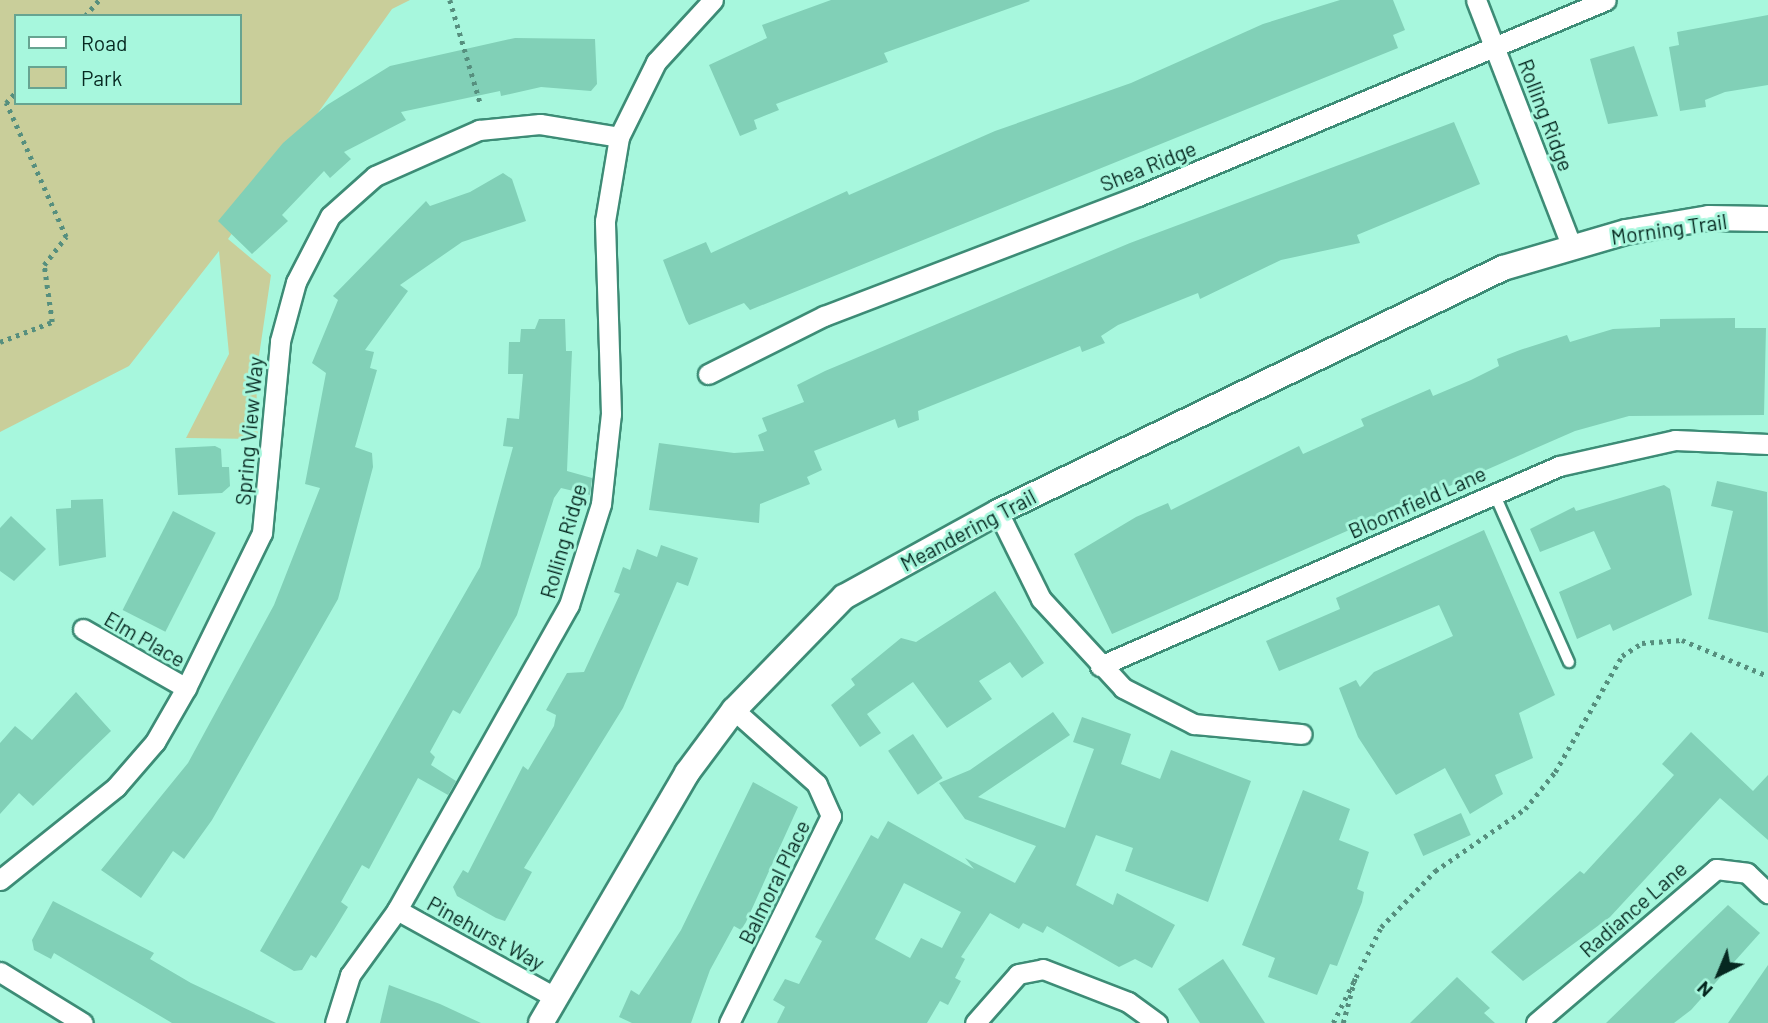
<!DOCTYPE html>
<html>
<head>
<meta charset="utf-8">
<style>
  body { margin:0 }
  #map { position:relative; width:1768px; height:1023px; overflow:hidden; background:#a7f7dd; font-family:Barlow,sans-serif }
  div>[style] { position:absolute }
  .green>* { inset:0; background:#c9ce9a }
  .building>* { inset:0; background:#81d0b7; transform-origin:0 0 }
  .path>* { height:4.5px; margin-top:-2.25px; transform-origin:0; background:repeating-linear-gradient(90deg,#568f7e 0 3.5px,transparent 0 8.5px) }
  .roads { filter:drop-shadow(2px 0 #3d8c76) drop-shadow(-2px 0 #3d8c76) drop-shadow(0 2px #3d8c76) drop-shadow(0 -2px #3d8c76) }
  .service>* { height:10px; margin:-5px; padding:0 5px; transform-origin:5px; border-radius:5px; background:#fff }
  .minor>* { height:19px; margin:-9.5px; padding:0 9.5px; transform-origin:9.5px; border-radius:9.5px; background:#fff }
  .tertiary>* { height:24px; margin:-12px; padding:0 12px; transform-origin:12px; border-radius:12px; background:#fff }
  span { translate:-50% -50%; white-space:nowrap; text-align:center; line-height:1.15; -webkit-text-stroke:6px #a7f7dd; paint-order:stroke }
  .street-label { font-size:21px; color:#062820 }
  .legend { position:absolute; left:14px; top:14px; width:228px; height:91px; box-sizing:border-box; background:#a7f7dd; border:2px solid #67a491; margin:0; padding:9px 12px; list-style:none; font-size:21px; color:#062820 }
  .legend li { display:flex; align-items:center; gap:14px; height:35px }
  .legend b { width:35px; border:2px solid #67a491 }
  .north { position:absolute; left:1684px; top:939px; width:70px; height:70px; -webkit-text-stroke:5px #a7f7dd; paint-order:stroke; rotate:223deg; font-size:19px; font-weight:700; line-height:28px; text-align:center; color:#062820 }
  .north::after { content:''; display:block; margin:auto; width:24px; height:32px; background:#062820; clip-path:polygon(50% 0,100% 100%,50% 72%,0 100%) }
</style>
</head>
<body>
<div id="map">
  <div class="green">
    <i style="clip-path:polygon(evenodd,0 0,410px 0,392px 9px,228px 239px,271px 275px,256px 376px,258px 439px,186px 438px,229px 354px,219px 251px,129px 366px,0 432px,0 0,16px 16px,240px 16px,240px 103px,16px 103px,16px 16px)"></i>
  </div>
  <div class="building">
    <i style="clip-path:polygon(831px 0,1029px 0,1030px 1px,884px 53px,888px 62px,776px 104px,779px 110px,754px 120px,757px 129px,740px 136px,709px 65px,767px 38px,762px 25px)"></i>
    <i style="clip-path:polygon(1340px 0,1393px 0,1405px 30px,1393px 35px,1398px 48px,750px 310px,744px 303px,689px 325px,686px 320px,663px 260px,706px 242px,711px 253px,847px 191px,849px 195px,995px 131px,1131px 83px,1263px 24px)"></i>
    <i style="clip-path:polygon(1768px 15px,1768px 85px,1725px 92px,1705px 100px,1706px 107px,1680px 111px,1669px 47px,1679px 45px,1677px 32px)"></i>
    <i style="clip-path:polygon(515px 38px,595px 39px,597px 84px,591px 91px,541px 87px,501px 96px,500px 91px,401px 112px,406px 120px,344px 152px,351px 159px,330px 178px,324px 171px,282px 215px,288px 221px,252px 254px,218px 221px,283px 143px,327px 105px,390px 66px)"></i>
    <i style="clip-path:polygon(1634px 46px,1658px 116px,1608px 124px,1590px 59px)"></i>
    <i style="clip-path:polygon(1454px 122px,1480px 184px,1357px 235px,1360px 243px,1281px 260px,1200px 299px,1198px 293px,1118px 325px,1101px 336px,1105px 343px,1082px 352px,1080px 346px,918px 411px,919px 420px,898px 428px,895px 419px,814px 451px,822px 470px,807px 477px,810px 484px,760px 504px,759px 523px,649px 510px,659px 443px,734px 453px,764px 451px,758px 435px,767px 431px,762px 418px,804px 402px,797px 385px,825px 371px,1130px 243px)"></i>
    <i style="clip-path:polygon(503px 173px,512px 179px,526px 221px,462px 242px,400px 285px,408px 291px,365px 350px,374px 352px,370px 368px,377px 370px,355px 447px,372px 453px,373px 467px,338px 599px,212px 820px,184px 859px,173px 851px,141px 898px,101px 870px,188px 763px,274px 605px,320px 488px,305px 484px,326px 373px,312px 363px,338px 300px,333px 296px,426px 201px,430px 206px,470px 192px)"></i>
    <i style="clip-path:polygon(1735px 318px,1735px 328px,1766px 328px,1764px 415px,1629px 416px,1575px 431px,1112px 634px,1074px 554px,1136px 517px,1168px 503px,1171px 510px,1299px 446px,1303px 454px,1325px 444px,1364px 426px,1361px 419px,1430px 389px,1433px 396px,1471px 380px,1499px 366px,1497px 359px,1520px 350px,1567px 335px,1570px 342px,1613px 329px,1660px 327px,1660px 319px)"></i>
    <i style="clip-path:polygon(539px 319px,565px 319px,566px 351px,572px 351px,567px 471px,592px 478px,590px 495px,561px 488px,554px 498px,517px 615px,460px 714px,453px 710px,430px 752px,435px 757px,431px 765px,456px 781px,448px 795px,418px 778px,369px 869px,362px 865px,341px 902px,348px 907px,334px 930px,316px 958px,311px 955px,302px 970px,294px 971px,260px 951px,480px 567px,513px 447px,503px 446px,507px 418px,519px 419px,523px 374px,508px 374px,509px 342px,520px 342px,521px 329px,535px 329px)"></i>
    <i style="clip-path:polygon(215px 446px,221px 449px,222px 467px,229px 467px,230px 486px,222px 493px,178px 495px,175px 448px)"></i>
    <i style="clip-path:polygon(1717px 481px,1767px 492px,1768px 633px,1708px 619px,1733px 511px,1711px 506px)"></i>
    <i style="clip-path:polygon(1664px 485px,1670px 489px,1692px 595px,1613px 631px,1610px 624px,1577px 639px,1559px 592px,1611px 569px,1594px 531px,1540px 552px,1530px 529px,1574px 507px,1576px 511px)"></i>
    <i style="clip-path:polygon(103px 499px,106px 557px,59px 566px,56px 509px,71px 508px,71px 500px)"></i>
    <i style="left:173px;top:511px;width:48px;height:111px;rotate:27deg"></i>
    <i style="clip-path:polygon(11px 516px,46px 549px,14px 581px,0 571px,0 528px)"></i>
    <i style="clip-path:polygon(1484px 530px,1555px 695px,1519px 713px,1533px 758px,1495px 775px,1503px 794px,1470px 814px,1445px 768px,1396px 795px,1358px 737px,1339px 688px,1356px 680px,1360px 687px,1374px 672px,1453px 636px,1439px 605px,1279px 671px,1266px 641px,1340px 609px,1336px 598px)"></i>
    <i style="clip-path:polygon(661px 545px,698px 558px,688px 586px,677px 582px,623px 708px,524px 868px,532px 872px,505px 921px,496px 918px,457px 896px,453px 887px,463px 870px,468px 873px,523px 766px,528px 770px,554px 726px,556px 715px,546px 710px,567px 673px,584px 672px,620px 594px,614px 592px,623px 567px,630px 570px,637px 549px,657px 557px)"></i>
    <i style="clip-path:polygon(995px 591px,1044px 663px,1022px 678px,1010px 662px,979px 681px,992px 699px,947px 728px,913px 682px,867px 714px,881px 733px,860px 747px,831px 705px,855px 685px,851px 679px,901px 638px,916px 642px)"></i>
    <i style="clip-path:polygon(76px 692px,111px 731px,33px 806px,19px 793px,0 814px,0 743px,15px 726px,32px 740px)"></i>
    <i style="clip-path:polygon(evenodd,1053px 712px,1070px 735px,978px 797px,1065px 828px,1094px 749px,1073px 742px,1082px 717px,1131px 734px,1121px 764px,1160px 779px,1171px 750px,1251px 781px,1208px 902px,1125px 871px,1133px 848px,1096px 835px,1076px 885px,1113px 905px,1117px 893px,1175px 925px,1152px 968px,1135px 959px,1119px 967px,1047px 926px,1043px 933px,1023px 923px,1019px 929px,990px 913px,961px 957px,965px 959px,955px 978px,961px 981px,948px 1005px,940px 1001px,927px 1023px,777px 1023px,785px 1007px,773px 1000px,785px 979px,799px 984px,822px 941px,815px 937px,866px 844px,871px 835px,878px 839px,888px 821px,974px 869px,965px 858px,1015px 883px,1036px 846px,965px 819px,939px 783px,970px 770px,1053px 712px,904px 883px,961px 912px,942px 948px,921px 938px,910px 958px,875px 939px,904px 883px)"></i>
    <i style="clip-path:polygon(1691px 732px,1753px 791px,1768px 775px,1768px 840px,1720px 798px,1610px 917px,1523px 981px,1491px 952px,1580px 871px,1584px 874px,1640px 813px,1674px 775px,1662px 764px)"></i>
    <i style="left:913px;top:734px;width:53px;height:30px;rotate:56deg"></i>
    <i style="clip-path:polygon(753px 782px,798px 807px,746px 922px,741px 930px,734px 926px,710px 970px,691px 1023px,632px 1023px,619px 1017px,631px 990px,639px 995px,681px 930px)"></i>
    <i style="clip-path:polygon(1303px 790px,1350px 809px,1339px 840px,1369px 852px,1357px 889px,1364px 892px,1362px 902px,1337px 966px,1330px 964px,1317px 995px,1268px 977px,1275px 958px,1242px 945px)"></i>
    <i style="left:1461px;top:813px;width:24px;height:52px;rotate:66deg"></i>
    <i style="clip-path:polygon(53px 901px,154px 953px,150px 959px,191px 983px,276px 1023px,172px 1023px,54px 953px,51px 959px,34px 950px,32px 940px)"></i>
    <i style="clip-path:polygon(1728px 905px,1760px 933px,1691px 1010px,1674px 1023px,1606px 1023px)"></i>
    <i style="clip-path:polygon(1223px 959px,1265px 1023px,1200px 1023px,1178px 989px)"></i>
    <i style="clip-path:polygon(1768px 965px,1768px 1023px,1728px 1023px)"></i>
    <i style="clip-path:polygon(1457px 977px,1490px 1008px,1484px 1013px,1495px 1023px,1410px 1023px)"></i>
    <i style="clip-path:polygon(389px 985px,440px 1004px,481px 1023px,380px 1023px)"></i>
  </div>
  <div class="path">
    <i style="left:450px;top:0;width:109px;rotate:73.6deg"></i>
    <i style="left:85px;top:16px;width:21px;rotate:-49deg"></i>
    <i style="left:0;top:342px;width:56px;rotate:-21deg"></i>
    <i style="left:52px;top:322px;width:58px;rotate:-98deg"></i>
    <i style="left:44px;top:265px;width:36px;rotate:-52deg"></i>
    <i style="left:66px;top:237px;width:147px;rotate:-114.1deg"></i>
    <i style="left:6px;top:103px;width:15px;rotate:-48deg"></i>
    <i style="left:1333px;top:1023px;width:107px;rotate:-63.4deg"></i>
    <i style="left:1381px;top:927px;width:78px;rotate:-46deg"></i>
    <i style="left:1435px;top:871px;width:109px;rotate:-34.6deg"></i>
    <i style="left:1525px;top:809px;width:48px;rotate:-51deg"></i>
    <i style="left:1555px;top:772px;width:134px;rotate:-60deg"></i>
    <i style="left:1622px;top:656px;width:24px;rotate:-33deg"></i>
    <i style="left:1642px;top:643px;width:40px;rotate:-4.3deg"></i>
    <i style="left:1682px;top:640px;width:93px;rotate:22.7deg"></i>
    <i style="left:1343px;top:1023px;width:51px;rotate:-75.1deg"></i>
  </div>
  <div class="roads">
    <div class="service">
      <i style="left:1494px;top:493px;width:185px;rotate:66.1deg"></i>
    </div>
    <div class="minor">
      <i style="left:1476px;top:0;width:265px;rotate:68.8deg"></i>
      <i style="left:708px;top:374px;width:130px;rotate:-26.6deg"></i>
      <i style="left:824px;top:316px;width:336px;rotate:-20.9deg"></i>
      <i style="left:1138px;top:196px;width:507px;rotate:-22.72deg"></i>
      <i style="left:998px;top:512px;width:97px;rotate:63.7deg"></i>
      <i style="left:1041px;top:599px;width:121px;rotate:47.3deg"></i>
      <i style="left:1123px;top:688px;width:80px;rotate:26.9deg"></i>
      <i style="left:1194px;top:724px;width:108px;rotate:5.3deg"></i>
      <i style="left:83px;top:629px;width:119px;rotate:29.8deg"></i>
      <i style="left:1100px;top:666px;width:501px;rotate:-23.54deg"></i>
      <i style="left:1559px;top:466px;width:119px;rotate:-12.6deg"></i>
      <i style="left:1675px;top:440px;width:93px;rotate:2.5deg"></i>
      <i style="left:0;top:880px;width:149px;rotate:-38.7deg"></i>
      <i style="left:116px;top:787px;width:60px;rotate:-49.1deg"></i>
      <i style="left:155px;top:742px;width:62px;rotate:-60.1deg"></i>
      <i style="left:186px;top:688px;width:173px;rotate:-63.9deg"></i>
      <i style="left:262px;top:533px;width:193px;rotate:-84.6deg"></i>
      <i style="left:280px;top:341px;width:61px;rotate:-74.8deg"></i>
      <i style="left:296px;top:282px;width:74px;rotate:-62.7deg"></i>
      <i style="left:330px;top:216px;width:60px;rotate:-41.6deg"></i>
      <i style="left:375px;top:176px;width:114px;rotate:-23.9deg"></i>
      <i style="left:479px;top:130px;width:61px;rotate:-5.6deg"></i>
      <i style="left:540px;top:124px;width:80px;rotate:9.3deg"></i>
      <i style="left:397px;top:910px;width:178px;rotate:28.9deg"></i>
      <i style="left:0;top:972px;width:97px;rotate:31.6deg"></i>
      <i style="left:335px;top:1023px;width:50px;rotate:-72.6deg"></i>
      <i style="left:350px;top:975px;width:80px;rotate:-54.1deg"></i>
      <i style="left:397px;top:910px;width:350px;rotate:-60.6deg"></i>
      <i style="left:569px;top:605px;width:106px;rotate:-72.4deg"></i>
      <i style="left:601px;top:504px;width:91px;rotate:-83.7deg"></i>
      <i style="left:611px;top:414px;width:193px;rotate:-91.8deg"></i>
      <i style="left:605px;top:221px;width:85px;rotate:-80.5deg"></i>
      <i style="left:619px;top:137px;width:84px;rotate:-63.7deg"></i>
      <i style="left:656px;top:62px;width:84px;rotate:-47.4deg"></i>
      <i style="left:729px;top:1023px;width:231px;rotate:-63.8deg"></i>
      <i style="left:831px;top:816px;width:35px;rotate:-114deg"></i>
      <i style="left:817px;top:784px;width:111px;rotate:-138.3deg"></i>
      <i style="left:975px;top:1023px;width:65px;rotate:-48.7deg"></i>
      <i style="left:1018px;top:974px;width:25px;rotate:-11deg"></i>
      <i style="left:1043px;top:969px;width:91px;rotate:21.2deg"></i>
      <i style="left:1128px;top:1002px;width:36px;rotate:36deg"></i>
      <i style="left:1536px;top:1023px;width:237px;rotate:-40.5deg"></i>
      <i style="left:1716px;top:869px;width:31px;rotate:7deg"></i>
      <i style="left:1747px;top:873px;width:29px;rotate:44deg"></i>
    </div>
    <div class="tertiary">
      <i style="left:541px;top:1023px;width:290px;rotate:-59.7deg"></i>
      <i style="left:687px;top:773px;width:79px;rotate:-53.3deg"></i>
      <i style="left:734px;top:710px;width:158px;rotate:-45.8deg"></i>
      <i style="left:844px;top:597px;width:176px;rotate:-28.9deg"></i>
      <i style="left:998px;top:512px;width:561px;rotate:-25.79deg"></i>
      <i style="left:1503px;top:268px;width:128px;rotate:-16.3deg"></i>
      <i style="left:1626px;top:232px;width:84px;rotate:-9.6deg"></i>
      <i style="left:1709px;top:218px;width:59px;rotate:1deg"></i>
    </div>
  </div>
  <div class="street-label">
    <span style="left:1546px;top:115px;rotate:69deg">Rolling Ridge</span>
    <span style="left:1148px;top:166px;rotate:-22deg">Shea Ridge</span>
    <span style="left:1669px;top:229px;rotate:-8deg">Morning Trail</span>
    <span style="left:249px;top:431px;rotate:-85deg">Spring View Way</span>
    <span style="left:1417px;top:502px;rotate:-24deg">Bloomfield Lane</span>
    <span style="left:968px;top:530px;rotate:-28deg">Meandering Trail</span>
    <span style="left:563px;top:541px;rotate:-74deg">Rolling Ridge</span>
    <span style="left:145px;top:639px;rotate:30deg">Elm Place</span>
    <span style="left:774px;top:882px;rotate:-64deg">Balmoral Place</span>
    <span style="left:1633px;top:909px;rotate:-41deg">Radiance Lane</span>
    <span style="left:486px;top:933px;rotate:29deg">Pinehurst Way</span>
  </div>
  <ul class="legend">
  <li><b style="height:9px;background:#fff"></b>Road</li>
  <li><b style="height:19px;background:#c9ce9a"></b>Park</li>
  </ul>
  <div class="north">N</div>
</div>
</body>
</html>
